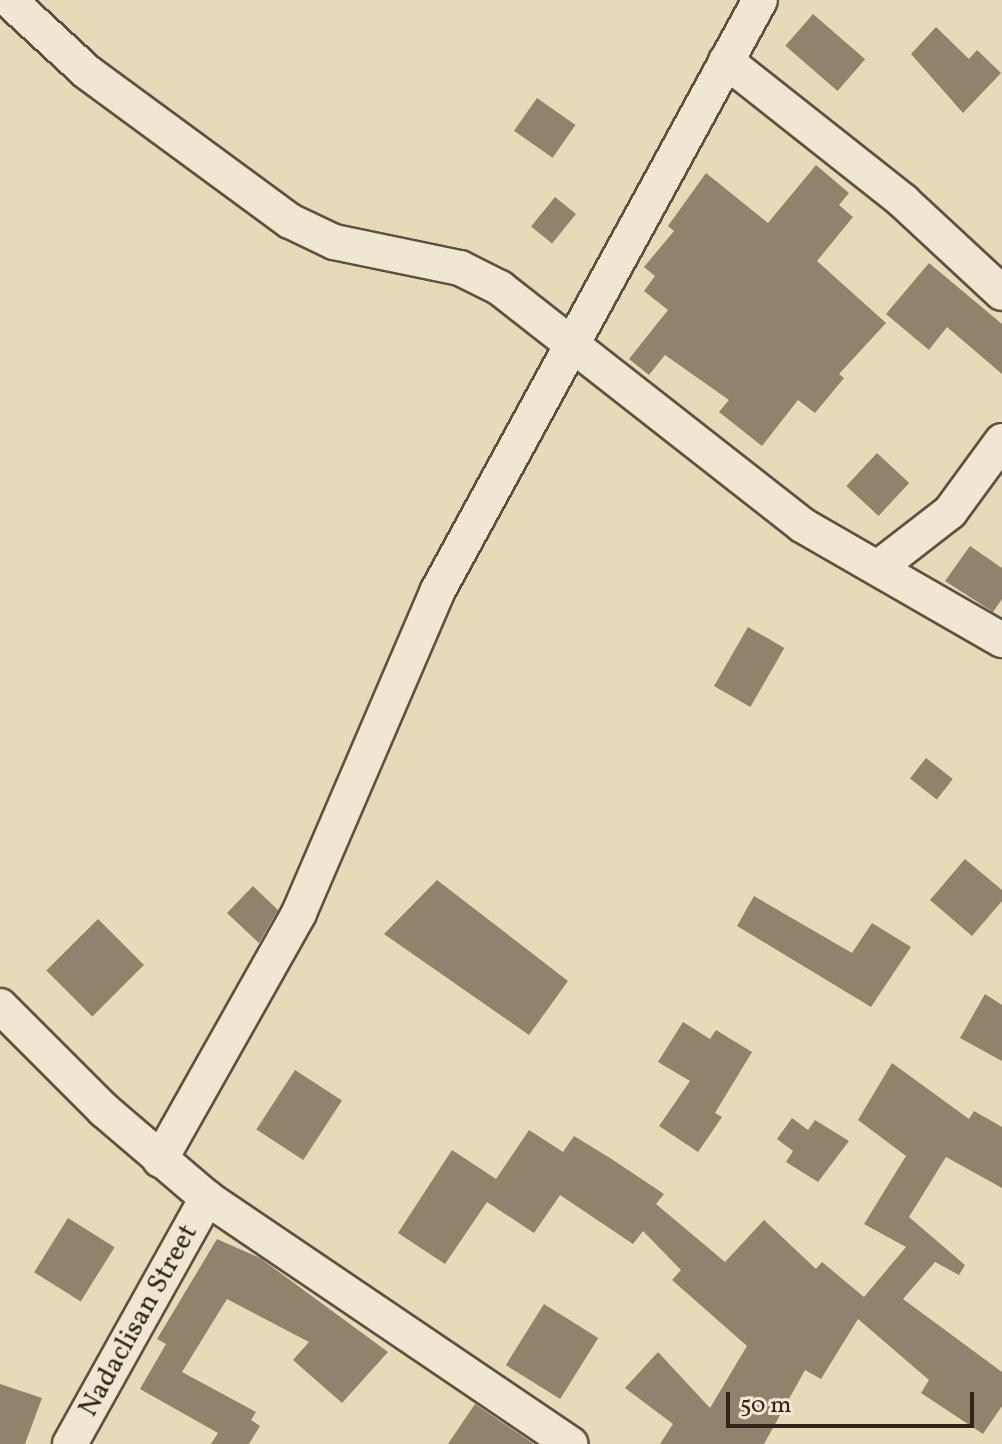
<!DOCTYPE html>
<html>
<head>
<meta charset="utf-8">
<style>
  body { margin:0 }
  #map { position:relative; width:1002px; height:1444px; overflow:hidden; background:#e7dab9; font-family:Vollkorn,serif }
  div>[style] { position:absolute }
  .building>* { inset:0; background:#91826c; transform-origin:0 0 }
  .roads { filter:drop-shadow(2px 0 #615040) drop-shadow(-2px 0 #615040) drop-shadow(0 2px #615040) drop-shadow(0 -2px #615040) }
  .minor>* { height:34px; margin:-17px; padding:0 17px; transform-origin:17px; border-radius:17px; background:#efe7d2 }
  span { translate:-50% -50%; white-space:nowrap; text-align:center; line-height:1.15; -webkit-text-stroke:6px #efe7d2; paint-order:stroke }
  .street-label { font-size:28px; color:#342218 }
  .scale { position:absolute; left:726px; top:1392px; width:248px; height:36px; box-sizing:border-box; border:4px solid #342218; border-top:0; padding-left:10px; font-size:24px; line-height:28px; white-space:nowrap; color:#342218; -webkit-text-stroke:6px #efe7d2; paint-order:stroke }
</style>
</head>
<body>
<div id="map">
  <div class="building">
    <i style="left:813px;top:14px;width:69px;height:42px;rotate:41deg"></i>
    <i style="clip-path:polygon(936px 27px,969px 59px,977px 50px,1001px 73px,963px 113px,911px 54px)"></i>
    <i style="left:537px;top:98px;width:47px;height:40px;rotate:35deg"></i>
    <i style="clip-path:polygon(816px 165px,849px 193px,839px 205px,853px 217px,817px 261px,886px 323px,839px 374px,844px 378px,815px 413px,798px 400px,762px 446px,719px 412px,729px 400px,665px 355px,649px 375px,629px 359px,668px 310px,644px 291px,655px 276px,644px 267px,674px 231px,668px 226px,706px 173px,768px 223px)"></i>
    <i style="left:555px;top:197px;width:27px;height:38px;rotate:39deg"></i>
    <i style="clip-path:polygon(929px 263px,1002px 324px,1002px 374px,947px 327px,929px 350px,886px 314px)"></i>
    <i style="left:877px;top:453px;width:44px;height:45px;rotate:43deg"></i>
    <i style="clip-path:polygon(970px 546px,1002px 568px,1002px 599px,993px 612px,945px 581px)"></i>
    <i style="left:748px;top:627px;width:42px;height:68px;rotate:30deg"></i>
    <i style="left:926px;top:758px;width:34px;height:26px;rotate:38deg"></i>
    <i style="clip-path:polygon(965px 859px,1002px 890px,1002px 901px,972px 936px,930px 900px)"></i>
    <i style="clip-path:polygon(437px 880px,568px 981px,529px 1035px,384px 934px)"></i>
    <i style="clip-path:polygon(253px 886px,278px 910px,259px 943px,227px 913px)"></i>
    <i style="clip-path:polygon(754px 896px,852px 953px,872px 923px,911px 947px,871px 1007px,737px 926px)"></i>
    <i style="left:98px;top:919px;width:65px;height:73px;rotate:45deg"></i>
    <i style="clip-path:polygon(985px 994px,1002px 1005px,1002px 1061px,960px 1038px)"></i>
    <i style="clip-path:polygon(683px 1022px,710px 1039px,716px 1030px,752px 1052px,715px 1113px,722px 1117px,698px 1152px,659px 1126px,690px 1081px,658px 1062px)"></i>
    <i style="clip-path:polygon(892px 1063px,969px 1119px,974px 1111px,1002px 1127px,1002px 1188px,946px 1157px,909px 1217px,965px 1265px,959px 1275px,935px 1262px,903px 1299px,1002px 1372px,1002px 1406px,983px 1434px,921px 1393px,929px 1380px,858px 1319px,821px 1379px,805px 1370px,764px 1444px,660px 1444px,673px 1424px,625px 1388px,658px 1352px,710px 1408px,747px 1346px,672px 1280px,681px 1270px,643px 1231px,633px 1244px,560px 1195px,534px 1233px,487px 1202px,445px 1264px,398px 1233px,452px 1150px,496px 1179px,529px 1130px,563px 1152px,574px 1136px,610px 1158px,664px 1194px,656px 1204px,725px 1262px,764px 1220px,816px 1269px,822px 1262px,864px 1297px,906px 1247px,864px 1224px,906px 1156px,858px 1120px)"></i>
    <i style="left:295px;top:1070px;width:56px;height:71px;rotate:33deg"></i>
    <i style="clip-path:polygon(792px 1118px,808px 1130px,815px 1120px,849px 1141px,818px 1182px,786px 1162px,793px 1151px,777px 1139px)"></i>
    <i style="left:68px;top:1218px;width:55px;height:64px;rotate:32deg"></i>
    <i style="clip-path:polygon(217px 1239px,260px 1258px,388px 1352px,342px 1403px,293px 1360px,309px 1342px,227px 1299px,182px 1372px,256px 1412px,251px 1420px,260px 1426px,249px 1444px,211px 1444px,218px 1433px,140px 1389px,166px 1344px,157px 1339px)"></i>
    <i style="left:544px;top:1304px;width:64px;height:72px;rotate:32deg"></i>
    <i style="clip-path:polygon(0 1384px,42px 1398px,25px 1444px,0 1444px)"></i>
    <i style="clip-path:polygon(475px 1404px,534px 1444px,448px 1444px)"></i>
  </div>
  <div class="roads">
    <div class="minor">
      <i style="left:9px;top:0;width:106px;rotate:42.7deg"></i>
      <i style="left:87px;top:72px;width:252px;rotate:36.3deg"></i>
      <i style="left:290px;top:221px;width:49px;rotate:25.5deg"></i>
      <i style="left:334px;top:242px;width:129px;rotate:11.7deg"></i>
      <i style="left:460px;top:268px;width:45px;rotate:26.6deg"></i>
      <i style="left:500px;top:288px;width:384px;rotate:38.1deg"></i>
      <i style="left:802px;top:525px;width:231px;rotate:29.9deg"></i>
      <i style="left:726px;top:61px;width:226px;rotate:38.3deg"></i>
      <i style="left:903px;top:201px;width:135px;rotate:42.9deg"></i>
      <i style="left:879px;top:567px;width:90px;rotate:-37.8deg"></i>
      <i style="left:950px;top:512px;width:88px;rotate:-53.8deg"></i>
      <i style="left:0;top:1006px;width:147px;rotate:45deg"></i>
      <i style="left:104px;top:1110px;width:135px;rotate:40.5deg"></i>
      <i style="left:207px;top:1198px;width:439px;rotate:34.1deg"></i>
      <i style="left:160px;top:1160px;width:283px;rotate:-60.6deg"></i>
      <i style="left:299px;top:913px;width:349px;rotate:-66.7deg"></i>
      <i style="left:437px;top:592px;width:674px;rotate:-61.38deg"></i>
      <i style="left:70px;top:1444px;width:282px;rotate:-60.9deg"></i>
    </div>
  </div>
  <div class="street-label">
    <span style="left:139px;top:1321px;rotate:-61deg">Nadaclisan Street</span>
  </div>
  <div class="scale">50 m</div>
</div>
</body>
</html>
